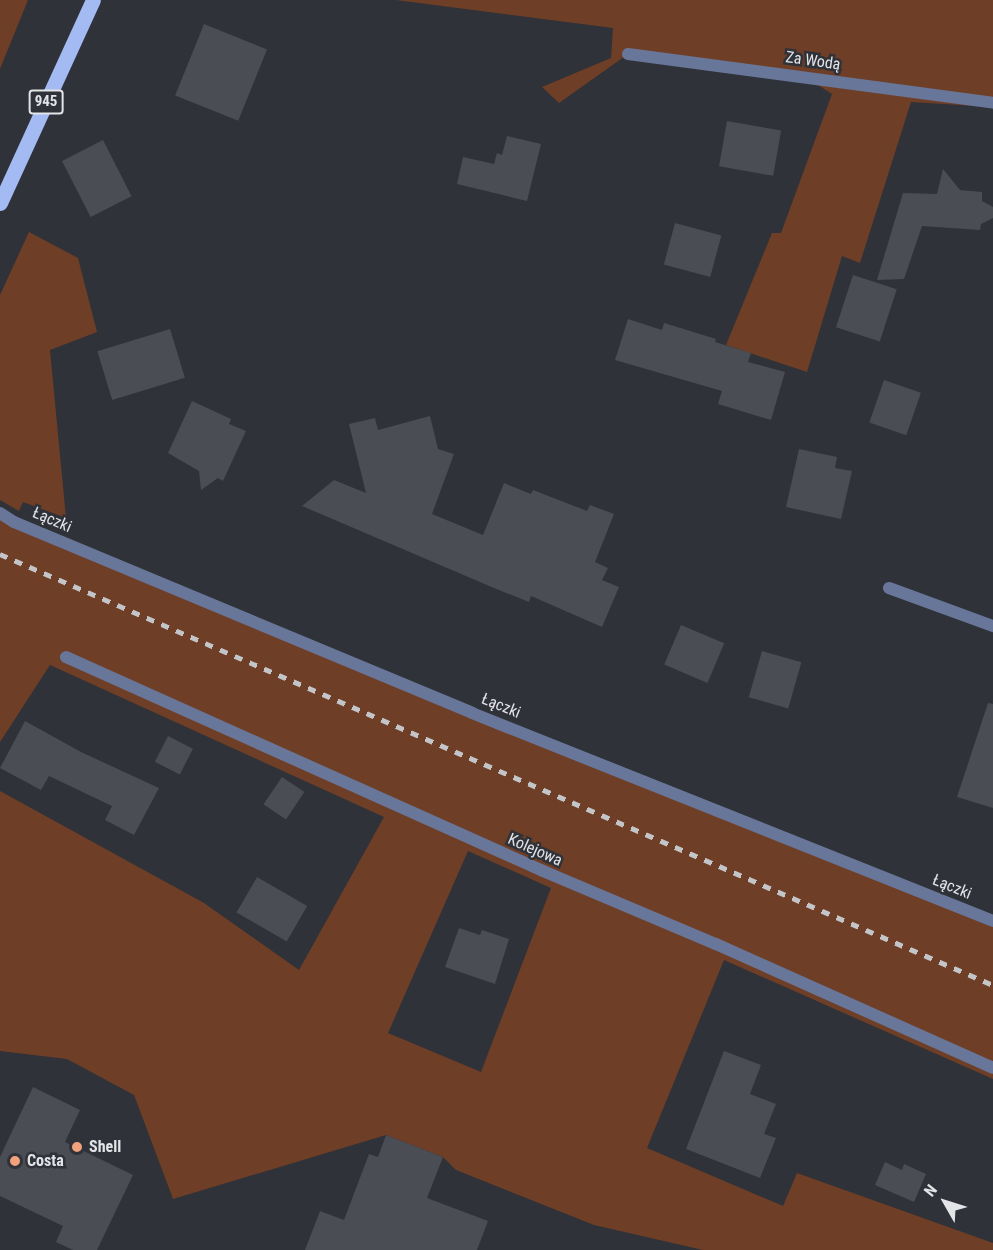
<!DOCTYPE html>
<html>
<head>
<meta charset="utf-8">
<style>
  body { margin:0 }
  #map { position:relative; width:993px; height:1250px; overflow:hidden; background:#2f3238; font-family:"Roboto Condensed",sans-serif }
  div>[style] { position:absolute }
  .green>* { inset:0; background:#6f3e26 }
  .building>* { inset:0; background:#4a4d53; transform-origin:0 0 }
  .street>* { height:12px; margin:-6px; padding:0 6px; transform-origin:6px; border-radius:6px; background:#687699 }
  .primary>* { height:15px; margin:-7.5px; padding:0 7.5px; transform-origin:7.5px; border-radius:7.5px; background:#a3baf2 }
  .rail>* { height:4.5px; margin-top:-2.25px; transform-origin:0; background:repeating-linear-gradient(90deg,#c3c5c9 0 8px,transparent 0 16px) }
  .dots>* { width:16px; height:16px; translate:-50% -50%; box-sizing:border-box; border:3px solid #2f3238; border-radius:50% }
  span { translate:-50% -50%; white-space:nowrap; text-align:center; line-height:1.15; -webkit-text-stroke:5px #2f3238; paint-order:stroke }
  .shield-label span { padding:2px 4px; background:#2f3238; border:2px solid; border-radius:4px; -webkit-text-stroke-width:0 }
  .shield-label { font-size:15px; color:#e2e4e8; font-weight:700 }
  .street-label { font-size:16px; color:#e2e4e8 }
  .poi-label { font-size:16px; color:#e2e4e8; font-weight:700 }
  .left { translate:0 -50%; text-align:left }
  .north { position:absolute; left:915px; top:1172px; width:60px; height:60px; -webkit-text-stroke:4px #2f3238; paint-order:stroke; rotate:309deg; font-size:16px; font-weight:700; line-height:24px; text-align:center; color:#e2e4e8 }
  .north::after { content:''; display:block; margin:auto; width:21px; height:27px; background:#e2e4e8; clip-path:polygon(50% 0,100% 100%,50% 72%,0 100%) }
</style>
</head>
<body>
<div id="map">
  <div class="green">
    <i style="clip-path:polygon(0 0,28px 0,0 69px)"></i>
    <i style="clip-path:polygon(396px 0,993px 0,993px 107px,911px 102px,860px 263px,842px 256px,807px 372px,726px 345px,772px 233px,781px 233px,832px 94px,804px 76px,628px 54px,559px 103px,542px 87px,611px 58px,613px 28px)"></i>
    <i style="clip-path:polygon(29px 232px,78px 258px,97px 332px,50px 350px,66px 518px,23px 502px,19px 511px,0 500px,0 295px)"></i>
    <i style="clip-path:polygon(evenodd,0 513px,993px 921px,993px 1079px,724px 960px,647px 1148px,783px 1206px,797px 1173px,993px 1243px,993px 1250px,703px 1250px,594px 1225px,456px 1170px,443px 1157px,386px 1135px,173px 1199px,134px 1095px,67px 1059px,0 1051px,0 791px,204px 903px,299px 970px,384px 817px,50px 665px,0 742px,0 513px,468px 851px,551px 888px,481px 1072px,388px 1033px,468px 851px)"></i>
  </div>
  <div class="building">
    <i style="left:204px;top:24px;width:68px;height:77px;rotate:22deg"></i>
    <i style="left:727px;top:121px;width:55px;height:46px;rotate:10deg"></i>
    <i style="clip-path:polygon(507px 136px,541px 144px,527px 201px,457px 184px,463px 157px,494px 164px,497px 153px,502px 155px)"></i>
    <i style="left:103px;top:140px;width:63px;height:46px;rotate:63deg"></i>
    <i style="clip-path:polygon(943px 169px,960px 190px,982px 192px,982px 201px,993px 207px,993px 218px,981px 224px,980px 230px,922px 226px,904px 279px,877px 280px,903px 193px,937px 194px)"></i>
    <i style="left:675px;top:223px;width:48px;height:43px;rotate:15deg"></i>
    <i style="left:853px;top:275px;width:46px;height:55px;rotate:18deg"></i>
    <i style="clip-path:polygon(628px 319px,662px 330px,664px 323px,716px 339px,715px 342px,751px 353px,748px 362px,785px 372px,771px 420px,718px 404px,722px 391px,615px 360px)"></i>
    <i style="left:170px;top:329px;width:51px;height:76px;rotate:73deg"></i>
    <i style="left:884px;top:380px;width:39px;height:45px;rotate:19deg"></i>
    <i style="clip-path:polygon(192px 401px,231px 419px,229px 424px,246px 431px,223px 481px,218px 478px,201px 490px,199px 471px,168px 453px)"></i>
    <i style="clip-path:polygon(430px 416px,438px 449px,454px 454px,432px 514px,483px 535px,504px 483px,531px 494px,533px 490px,587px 511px,590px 505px,614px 514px,595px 562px,608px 568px,602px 580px,619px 587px,602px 627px,531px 596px,529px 602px,494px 588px,302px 506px,334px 480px,366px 493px,349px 424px,375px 418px,378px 430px)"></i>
    <i style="clip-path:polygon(799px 449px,837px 457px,835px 468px,852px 471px,841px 519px,786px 507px)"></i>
    <i style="left:681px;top:625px;width:47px;height:43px;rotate:23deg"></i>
    <i style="left:762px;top:651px;width:41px;height:48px;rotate:16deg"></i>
    <i style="clip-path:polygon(988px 703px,993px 704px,993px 808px,957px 797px)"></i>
    <i style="clip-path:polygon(25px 721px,81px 752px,159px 788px,134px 835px,105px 820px,112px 806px,49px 776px,41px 790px,0 768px)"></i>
    <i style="left:168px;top:736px;width:28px;height:29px;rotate:27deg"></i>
    <i style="left:282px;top:777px;width:27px;height:33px;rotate:34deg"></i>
    <i style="left:257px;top:877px;width:58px;height:41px;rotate:30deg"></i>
    <i style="clip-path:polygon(459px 928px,480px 935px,482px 930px,509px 939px,495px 984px,445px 967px)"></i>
    <i style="clip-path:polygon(724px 1051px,761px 1065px,750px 1094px,776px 1104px,764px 1134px,776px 1138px,760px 1178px,686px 1149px)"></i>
    <i style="clip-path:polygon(33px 1087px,80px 1110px,65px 1142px,133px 1175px,97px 1250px,73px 1250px,56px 1242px,63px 1226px,0 1196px,0 1157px)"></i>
    <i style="clip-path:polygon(386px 1135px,443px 1157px,427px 1198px,488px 1221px,477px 1250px,305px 1250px,320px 1211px,344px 1220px,369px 1154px,378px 1157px)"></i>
    <i style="clip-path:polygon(885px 1162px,902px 1170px,904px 1164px,926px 1174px,914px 1202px,875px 1185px)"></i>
  </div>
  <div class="street">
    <i style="left:628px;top:54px;width:368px;rotate:7.6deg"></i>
    <i style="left:0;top:513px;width:17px;rotate:33deg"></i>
    <i style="left:14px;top:522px;width:496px;rotate:22.6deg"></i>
    <i style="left:472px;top:713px;width:561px;rotate:21.76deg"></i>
    <i style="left:889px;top:588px;width:111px;rotate:20.1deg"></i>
    <i style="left:66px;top:657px;width:523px;rotate:24.16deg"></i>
    <i style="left:543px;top:871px;width:188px;rotate:22.9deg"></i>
    <i style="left:716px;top:944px;width:303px;rotate:24.1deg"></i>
  </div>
  <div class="primary">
    <i style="left:0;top:203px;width:223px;rotate:-65.4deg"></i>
  </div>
  <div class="rail">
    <i style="left:0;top:554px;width:1083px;rotate:23.46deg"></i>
  </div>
  <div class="dots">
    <i style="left:77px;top:1147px;background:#f1a17b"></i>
    <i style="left:15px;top:1161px;background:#f1a17b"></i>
  </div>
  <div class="shield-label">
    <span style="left:46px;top:102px">945</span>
  </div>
  <div class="street-label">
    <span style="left:813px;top:61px;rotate:8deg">Za Wodą</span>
    <span style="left:52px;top:520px;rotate:23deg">Łączki</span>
    <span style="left:501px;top:706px;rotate:22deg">Łączki</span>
    <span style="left:535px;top:850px;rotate:24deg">Kolejowa</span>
    <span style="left:952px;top:887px;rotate:22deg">Łączki</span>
  </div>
  <div class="poi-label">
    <span class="left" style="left:89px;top:1147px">Shell</span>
    <span class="left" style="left:27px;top:1161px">Costa</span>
  </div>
  <div class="north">N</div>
</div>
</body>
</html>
